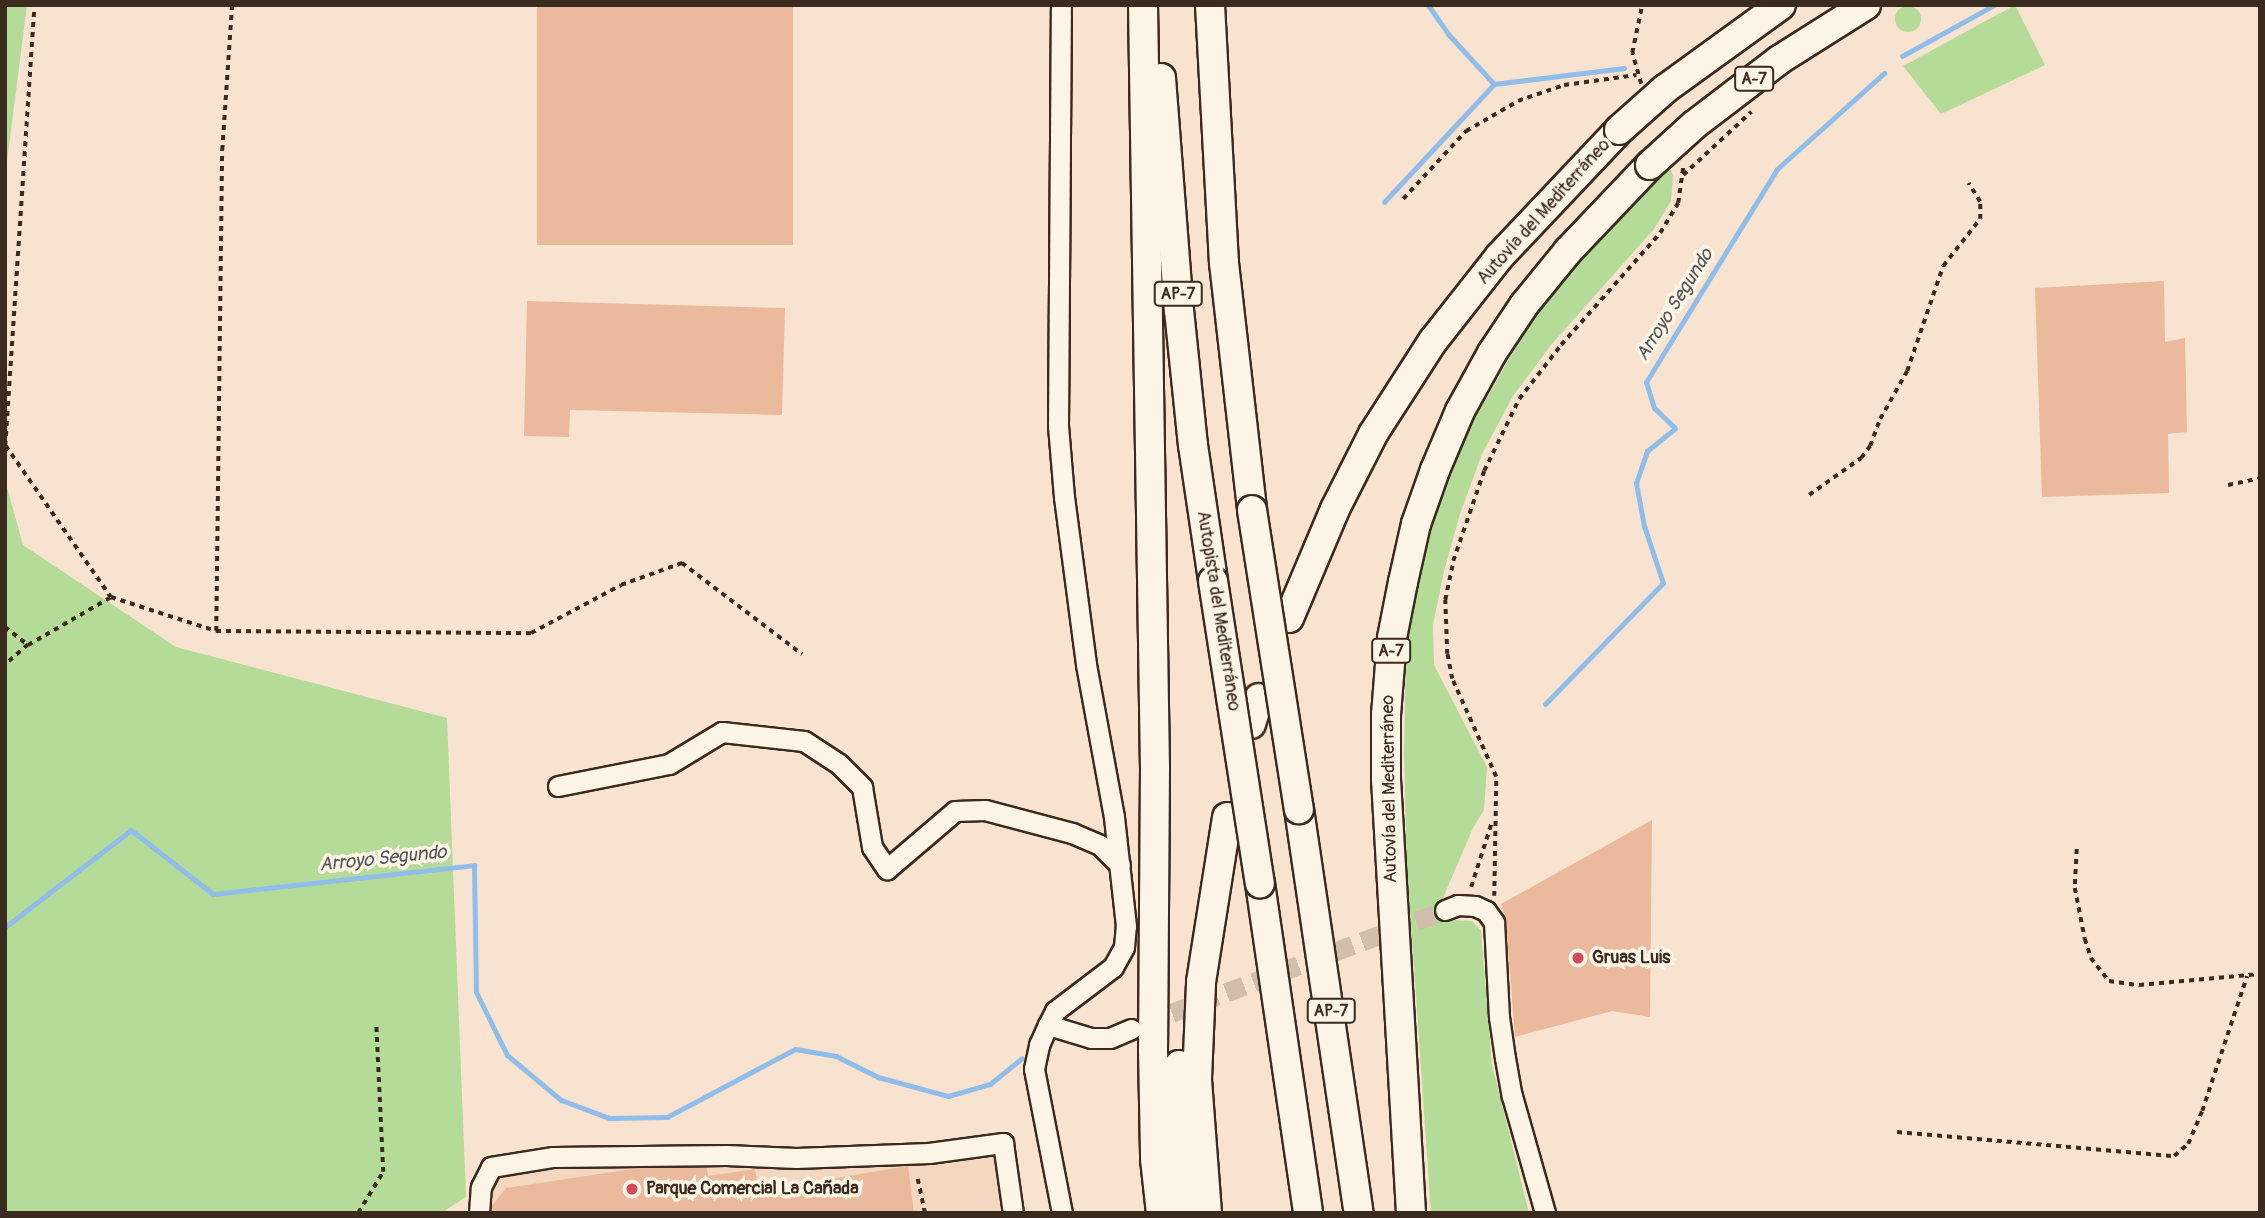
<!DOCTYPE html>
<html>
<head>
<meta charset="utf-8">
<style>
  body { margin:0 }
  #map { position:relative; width:2265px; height:1218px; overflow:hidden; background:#f7e3cf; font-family:Pangolin,sans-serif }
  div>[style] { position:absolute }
  .built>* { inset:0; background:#f3d7c0 }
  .green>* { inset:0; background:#b4db97 }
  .round { border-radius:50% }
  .stream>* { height:5px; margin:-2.5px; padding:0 2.5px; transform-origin:2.5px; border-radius:2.5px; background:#90bdea }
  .building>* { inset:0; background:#ebba9c; transform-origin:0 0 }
  .minor-tunnel>* { height:19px; margin-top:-9.5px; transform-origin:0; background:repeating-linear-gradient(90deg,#d1beac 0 19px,transparent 0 29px) }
  .path>* { height:3.5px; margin-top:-1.75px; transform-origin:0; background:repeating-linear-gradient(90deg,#3b2a1e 0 5px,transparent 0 10px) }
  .roads { filter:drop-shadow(2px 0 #3b2a1e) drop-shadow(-2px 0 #3b2a1e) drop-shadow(0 2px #3b2a1e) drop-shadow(0 -2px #3b2a1e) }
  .minor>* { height:19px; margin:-9.5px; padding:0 9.5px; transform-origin:9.5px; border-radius:9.5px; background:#fcf5e5 }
  .highway>* { height:28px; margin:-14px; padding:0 14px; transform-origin:14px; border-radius:14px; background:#fcf5e5 }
  .bridges { filter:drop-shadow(2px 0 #3b2a1e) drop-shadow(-2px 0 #3b2a1e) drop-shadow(0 2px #3b2a1e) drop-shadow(0 -2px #3b2a1e) }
  .highway-bridge>* { height:28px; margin:-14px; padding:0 14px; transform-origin:14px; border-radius:14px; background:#fcf5e5 }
  .dots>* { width:19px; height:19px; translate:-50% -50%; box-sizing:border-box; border:4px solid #fcf5e5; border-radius:50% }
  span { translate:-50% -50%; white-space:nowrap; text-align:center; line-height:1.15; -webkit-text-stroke:7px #fcf5e5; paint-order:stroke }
  .shield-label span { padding:2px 5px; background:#fcf5e5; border:2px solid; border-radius:5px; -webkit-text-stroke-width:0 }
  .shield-label { font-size:16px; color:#3b2a1e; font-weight:700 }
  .street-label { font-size:18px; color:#3b2a1e }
  .poi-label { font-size:18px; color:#3b2a1e; font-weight:700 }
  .left { translate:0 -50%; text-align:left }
  .water-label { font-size:19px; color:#54565b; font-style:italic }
  .frame { position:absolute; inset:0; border:7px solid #3b2a1e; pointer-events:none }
</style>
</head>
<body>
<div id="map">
  <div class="built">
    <i style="clip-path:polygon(1003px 1143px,1013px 1213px,479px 1213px,491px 1167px)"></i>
  </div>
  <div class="green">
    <i style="clip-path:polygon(5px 5px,27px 5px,5px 177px)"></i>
    <i style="clip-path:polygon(2015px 5px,2045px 65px,1941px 114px,1903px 66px)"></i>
    <i class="round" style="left:1895px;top:6px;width:26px;height:26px"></i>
    <i style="clip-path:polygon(1669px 164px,1673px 176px,1671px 201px,1654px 229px,1551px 345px,1513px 396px,1482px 454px,1460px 514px,1444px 571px,1433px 625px,1434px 665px,1487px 767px,1484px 810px,1473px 828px,1440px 905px,1448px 920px,1472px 921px,1481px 931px,1492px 1065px,1529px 1213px,1431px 1213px,1407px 865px,1404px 753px,1406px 654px,1417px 581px,1439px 500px,1467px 433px,1505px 366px,1538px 311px,1582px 256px)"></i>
    <i style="clip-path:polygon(5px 480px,23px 545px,176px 647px,447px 718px,466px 1197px,441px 1213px,5px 1213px)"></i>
  </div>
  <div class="stream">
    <i style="left:1428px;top:5px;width:35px;rotate:55deg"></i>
    <i style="left:1448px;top:34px;width:68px;rotate:47.4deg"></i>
    <i style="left:1494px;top:84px;width:131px;rotate:-7deg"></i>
    <i style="left:1902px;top:56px;width:105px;rotate:-29deg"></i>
    <i style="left:1384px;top:202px;width:161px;rotate:-47deg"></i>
    <i style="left:1545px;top:704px;width:169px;rotate:-45.7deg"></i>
    <i style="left:1663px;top:583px;width:60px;rotate:-108.4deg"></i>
    <i style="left:1644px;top:526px;width:44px;rotate:-100.5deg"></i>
    <i style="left:1636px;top:483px;width:34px;rotate:-71deg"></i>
    <i style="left:1647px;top:451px;width:36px;rotate:-39deg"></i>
    <i style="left:1675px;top:428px;width:29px;rotate:-136deg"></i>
    <i style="left:1654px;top:408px;width:27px;rotate:-107deg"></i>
    <i style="left:1646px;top:382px;width:250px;rotate:-58.4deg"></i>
    <i style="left:1777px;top:169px;width:144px;rotate:-41.9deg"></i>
    <i style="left:5px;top:927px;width:159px;rotate:-37.6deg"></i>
    <i style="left:131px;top:830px;width:104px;rotate:38deg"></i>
    <i style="left:213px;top:894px;width:263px;rotate:-6.3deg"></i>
    <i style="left:474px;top:865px;width:127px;rotate:89.1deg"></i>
    <i style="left:476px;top:992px;width:70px;rotate:63.8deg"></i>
    <i style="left:507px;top:1055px;width:70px;rotate:39.8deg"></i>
    <i style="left:561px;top:1100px;width:51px;rotate:20.6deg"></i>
    <i style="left:609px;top:1118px;width:58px;rotate:-1deg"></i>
    <i style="left:667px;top:1117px;width:145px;rotate:-28deg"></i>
    <i style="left:795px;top:1049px;width:42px;rotate:9.7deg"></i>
    <i style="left:836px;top:1056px;width:47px;rotate:26.6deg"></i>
    <i style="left:878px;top:1077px;width:73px;rotate:15.2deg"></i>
    <i style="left:948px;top:1096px;width:44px;rotate:-15.9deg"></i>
    <i style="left:990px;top:1084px;width:41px;rotate:-39.1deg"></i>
  </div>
  <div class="building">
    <i style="left:537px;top:5px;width:256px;height:240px"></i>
    <i style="clip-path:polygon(2164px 281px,2165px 342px,2185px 338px,2187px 432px,2168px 434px,2169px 493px,2042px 497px,2035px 288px)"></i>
    <i style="clip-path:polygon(527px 301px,785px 308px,782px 415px,570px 410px,569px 437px,524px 436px)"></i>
    <i style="clip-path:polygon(1652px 820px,1650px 1017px,1612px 1011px,1515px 1037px,1506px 921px,1501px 904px)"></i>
    <i style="clip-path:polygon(908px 1166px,914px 1213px,491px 1213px,492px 1206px,506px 1188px,639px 1168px,707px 1167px,708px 1176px,755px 1169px,759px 1191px)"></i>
  </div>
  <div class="minor-tunnel">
    <i style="left:1145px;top:1023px;width:321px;rotate:-20.6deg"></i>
  </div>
  <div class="path">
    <i style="left:1641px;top:84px;width:32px;rotate:-106deg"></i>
    <i style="left:1632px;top:53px;width:49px;rotate:-78.2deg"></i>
    <i style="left:1683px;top:175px;width:93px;rotate:-42.8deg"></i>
    <i style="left:1403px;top:199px;width:93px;rotate:-47.2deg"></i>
    <i style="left:1466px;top:131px;width:60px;rotate:-30deg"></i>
    <i style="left:1518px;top:101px;width:49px;rotate:-19.2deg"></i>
    <i style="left:1564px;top:85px;width:73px;rotate:-7.9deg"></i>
    <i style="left:5px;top:446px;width:442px;rotate:-86.2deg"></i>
    <i style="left:6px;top:446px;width:184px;rotate:55.2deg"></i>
    <i style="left:111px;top:597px;width:110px;rotate:17.9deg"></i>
    <i style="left:216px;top:631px;width:481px;rotate:-89.3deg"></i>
    <i style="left:222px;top:150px;width:145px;rotate:-86.1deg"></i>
    <i style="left:2228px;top:485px;width:33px;rotate:-12deg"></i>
    <i style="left:1809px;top:495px;width:64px;rotate:-35.4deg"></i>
    <i style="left:1861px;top:458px;width:15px;rotate:-53deg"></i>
    <i style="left:1870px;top:446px;width:29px;rotate:-70deg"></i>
    <i style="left:1880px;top:419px;width:55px;rotate:-60.6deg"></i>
    <i style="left:1907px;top:371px;width:111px;rotate:-71.1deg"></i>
    <i style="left:1943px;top:266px;width:60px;rotate:-51.8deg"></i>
    <i style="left:1980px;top:219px;width:17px;rotate:-90deg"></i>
    <i style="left:1980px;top:202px;width:22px;rotate:-122deg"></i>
    <i style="left:5px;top:627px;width:29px;rotate:38deg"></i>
    <i style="left:28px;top:645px;width:30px;rotate:139deg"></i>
    <i style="left:216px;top:631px;width:315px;rotate:0.4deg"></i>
    <i style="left:531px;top:633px;width:102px;rotate:-28.1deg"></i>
    <i style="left:621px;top:585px;width:65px;rotate:-19.8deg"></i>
    <i style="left:682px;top:563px;width:151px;rotate:37.2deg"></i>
    <i style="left:28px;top:645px;width:96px;rotate:-30deg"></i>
    <i style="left:2077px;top:849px;width:39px;rotate:93deg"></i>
    <i style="left:2075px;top:888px;width:52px;rotate:78.9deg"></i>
    <i style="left:2085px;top:939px;width:20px;rotate:72deg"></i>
    <i style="left:2091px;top:958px;width:29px;rotate:52deg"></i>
    <i style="left:2109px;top:981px;width:30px;rotate:8deg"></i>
    <i style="left:2139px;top:985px;width:121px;rotate:-5.2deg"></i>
    <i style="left:1471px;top:887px;width:69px;rotate:-72.3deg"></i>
    <i style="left:1494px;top:896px;width:119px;rotate:-89deg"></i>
    <i style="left:1496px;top:777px;width:107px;rotate:-114.2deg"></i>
    <i style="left:1452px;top:679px;width:25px;rotate:-101deg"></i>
    <i style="left:1447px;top:654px;width:54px;rotate:-92.1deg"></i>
    <i style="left:1445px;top:600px;width:40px;rotate:-78deg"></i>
    <i style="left:1453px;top:561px;width:95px;rotate:-71deg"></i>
    <i style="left:1484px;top:471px;width:80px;rotate:-64.1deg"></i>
    <i style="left:1519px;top:399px;width:68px;rotate:-52.1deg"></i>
    <i style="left:1561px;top:345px;width:149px;rotate:-48.5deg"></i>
    <i style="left:1660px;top:233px;width:35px;rotate:-59deg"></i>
    <i style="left:1678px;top:203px;width:37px;rotate:-82deg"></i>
    <i style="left:1897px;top:1132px;width:278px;rotate:5deg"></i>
    <i style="left:2174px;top:1156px;width:18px;rotate:-41deg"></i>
    <i style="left:2188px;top:1144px;width:36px;rotate:-67deg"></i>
    <i style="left:2202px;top:1111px;width:142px;rotate:-71.6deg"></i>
    <i style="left:918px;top:1179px;width:34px;rotate:78deg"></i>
    <i style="left:358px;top:1213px;width:48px;rotate:-58.6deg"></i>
    <i style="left:383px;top:1172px;width:148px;rotate:-92.7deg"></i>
  </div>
  <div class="roads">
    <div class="minor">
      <i style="left:558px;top:786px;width:113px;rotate:-11.2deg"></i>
      <i style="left:669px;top:764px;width:62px;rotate:-31.1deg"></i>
      <i style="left:722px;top:732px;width:82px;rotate:6.3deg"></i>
      <i style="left:804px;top:741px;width:42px;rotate:33.3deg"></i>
      <i style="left:839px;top:764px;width:33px;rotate:45deg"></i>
      <i style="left:862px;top:787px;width:61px;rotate:80.5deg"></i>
      <i style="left:872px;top:847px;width:27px;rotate:56deg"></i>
      <i style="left:887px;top:869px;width:89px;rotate:-40.5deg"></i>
      <i style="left:955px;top:811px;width:30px;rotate:-2deg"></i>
      <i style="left:985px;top:810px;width:90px;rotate:14.8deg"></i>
      <i style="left:1072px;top:833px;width:30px;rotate:23deg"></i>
      <i style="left:1100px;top:845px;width:28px;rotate:45deg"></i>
      <i style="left:1445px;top:910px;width:14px;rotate:-21deg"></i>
      <i style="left:1458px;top:905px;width:17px;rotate:3deg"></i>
      <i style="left:1475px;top:906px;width:12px;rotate:24deg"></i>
      <i style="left:1486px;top:911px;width:14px;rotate:54deg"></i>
      <i style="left:1494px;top:922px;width:95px;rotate:87deg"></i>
      <i style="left:1499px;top:1017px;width:41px;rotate:81.7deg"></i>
      <i style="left:1505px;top:1058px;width:39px;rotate:80deg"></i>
      <i style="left:1512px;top:1096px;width:122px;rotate:74.2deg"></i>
      <i style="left:1048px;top:1025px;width:16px;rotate:-63deg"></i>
      <i style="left:1055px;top:1011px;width:73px;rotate:-37.2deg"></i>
      <i style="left:1113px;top:967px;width:23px;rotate:-61deg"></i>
      <i style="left:1124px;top:947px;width:21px;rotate:-85deg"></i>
      <i style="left:1126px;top:926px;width:110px;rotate:-96.3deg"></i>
      <i style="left:1114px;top:817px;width:156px;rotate:-100.4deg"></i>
      <i style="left:1086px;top:664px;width:168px;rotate:-97.5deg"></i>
      <i style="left:1064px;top:497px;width:71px;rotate:-94.8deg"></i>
      <i style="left:1058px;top:426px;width:421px;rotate:-89.6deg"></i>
      <i style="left:479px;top:1213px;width:26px;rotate:-86deg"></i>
      <i style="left:481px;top:1187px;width:22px;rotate:-63deg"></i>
      <i style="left:491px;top:1167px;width:63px;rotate:-9.2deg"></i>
      <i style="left:553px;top:1157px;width:173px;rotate:-0.7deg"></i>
      <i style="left:726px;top:1155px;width:70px;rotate:2.5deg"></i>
      <i style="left:796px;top:1158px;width:133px;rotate:-2.2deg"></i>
      <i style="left:929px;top:1153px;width:75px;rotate:-7.7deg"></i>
      <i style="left:1003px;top:1143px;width:71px;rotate:81.9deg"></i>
      <i style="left:1062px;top:1213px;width:147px;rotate:-101deg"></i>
      <i style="left:1034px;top:1069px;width:25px;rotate:-78deg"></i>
      <i style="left:1039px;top:1045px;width:22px;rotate:-66deg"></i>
      <i style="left:1048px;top:1025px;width:45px;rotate:16.8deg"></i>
      <i style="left:1091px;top:1038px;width:19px"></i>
      <i style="left:1110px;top:1038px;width:23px;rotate:-23deg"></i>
    </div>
    <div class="highway">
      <i style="left:1143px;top:5px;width:763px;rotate:89.1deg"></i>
      <i style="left:1155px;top:768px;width:282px;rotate:90.4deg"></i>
      <i style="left:1153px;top:1050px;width:109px;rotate:88.9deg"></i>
      <i style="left:1155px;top:1159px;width:54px;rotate:83.7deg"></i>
      <i style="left:1210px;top:5px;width:258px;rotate:86.9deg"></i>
      <i style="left:1224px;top:263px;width:249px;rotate:83.5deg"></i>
      <i style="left:1161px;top:78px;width:233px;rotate:85.6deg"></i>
      <i style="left:1179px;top:310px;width:136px;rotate:84.1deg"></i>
      <i style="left:1193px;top:445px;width:137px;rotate:81.6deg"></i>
      <i style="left:1289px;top:618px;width:118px;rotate:-67.1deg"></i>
      <i style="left:1335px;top:509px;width:84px;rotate:-63.1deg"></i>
      <i style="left:1373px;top:434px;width:111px;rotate:-57.2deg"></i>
      <i style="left:1433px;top:341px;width:108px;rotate:-51.8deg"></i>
      <i style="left:1500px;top:256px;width:173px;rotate:-46.6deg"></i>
      <i style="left:1251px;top:724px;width:27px;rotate:-73deg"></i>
      <i style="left:1299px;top:809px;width:408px;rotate:81.6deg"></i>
      <i style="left:1260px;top:883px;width:333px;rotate:81.7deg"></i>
      <i style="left:1179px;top:1065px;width:148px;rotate:89.6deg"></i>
      <i style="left:1207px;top:1213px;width:134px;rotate:-94.3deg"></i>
      <i style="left:1197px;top:1079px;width:97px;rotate:-87.6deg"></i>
      <i style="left:1201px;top:982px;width:167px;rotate:-81deg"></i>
      <i style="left:1411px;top:1213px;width:434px;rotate:-93.3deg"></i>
      <i style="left:1386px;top:780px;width:65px;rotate:-90deg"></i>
      <i style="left:1386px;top:715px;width:77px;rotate:-85.5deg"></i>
      <i style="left:1392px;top:638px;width:57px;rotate:-78.9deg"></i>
      <i style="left:1403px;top:582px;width:59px;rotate:-77.4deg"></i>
      <i style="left:1416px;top:524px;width:57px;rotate:-70.6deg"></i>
      <i style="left:1435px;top:470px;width:64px;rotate:-67deg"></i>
      <i style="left:1460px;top:411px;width:66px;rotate:-61.1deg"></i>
      <i style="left:1492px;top:353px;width:58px;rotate:-56.3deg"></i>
      <i style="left:1524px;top:305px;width:70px;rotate:-50.8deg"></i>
      <i style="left:1568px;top:251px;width:119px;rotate:-46.4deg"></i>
    </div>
  </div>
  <div class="bridges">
    <div class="highway-bridge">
      <i style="left:1619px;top:130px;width:62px;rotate:-41.7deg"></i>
      <i style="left:1665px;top:89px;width:143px;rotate:-35.9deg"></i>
      <i style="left:1650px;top:165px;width:59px;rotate:-42.3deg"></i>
      <i style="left:1694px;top:125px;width:107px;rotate:-37.4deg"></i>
      <i style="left:1779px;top:60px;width:103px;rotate:-32.3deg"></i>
      <i style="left:1252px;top:510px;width:303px;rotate:81.1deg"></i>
      <i style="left:1213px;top:581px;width:306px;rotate:81.2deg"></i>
    </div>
  </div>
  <div class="dots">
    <i style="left:1578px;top:958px;background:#d1495b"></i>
    <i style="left:632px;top:1189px;background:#d1495b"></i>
  </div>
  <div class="shield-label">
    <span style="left:1754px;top:79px">A-7</span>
    <span style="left:1178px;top:294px">AP-7</span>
    <span style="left:1391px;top:651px">A-7</span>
    <span style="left:1331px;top:1011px">AP-7</span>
  </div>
  <div class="street-label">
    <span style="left:1544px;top:212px;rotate:-48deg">Autovía del Mediterráneo</span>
    <span style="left:1218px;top:611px;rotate:81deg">Autopista del Mediterráneo</span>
    <span style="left:1390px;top:789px;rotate:-91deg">Autovía del Mediterráneo</span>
  </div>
  <div class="poi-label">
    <span class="left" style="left:1592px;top:958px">Gruas Luis</span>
    <span class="left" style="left:646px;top:1189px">Parque Comercial La Cañada</span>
  </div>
  <div class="water-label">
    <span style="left:1675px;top:305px;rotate:-58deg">Arroyo Segundo</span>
    <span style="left:383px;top:859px;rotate:-6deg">Arroyo Segundo</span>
  </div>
  <div class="frame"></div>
</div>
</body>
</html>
